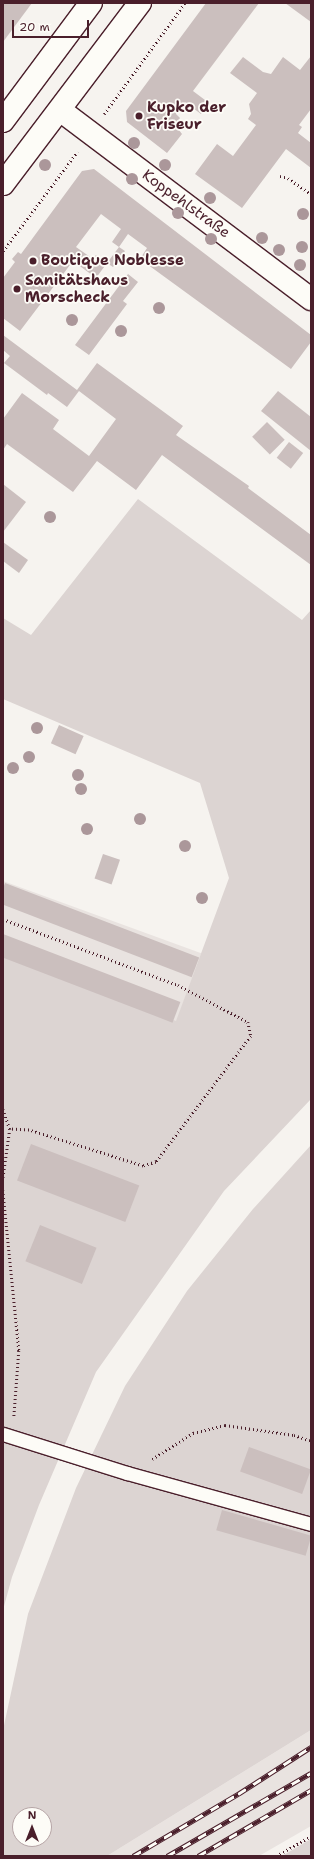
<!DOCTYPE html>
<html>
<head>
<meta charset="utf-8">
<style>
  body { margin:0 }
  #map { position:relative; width:314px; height:1859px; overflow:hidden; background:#f6f3ef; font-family:"Shantell Sans",sans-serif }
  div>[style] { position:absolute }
  .built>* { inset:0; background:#e9e3e0; transform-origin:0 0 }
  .green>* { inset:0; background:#dcd4d2 }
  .building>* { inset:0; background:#cbbfbe; transform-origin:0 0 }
  .path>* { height:2.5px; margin-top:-1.25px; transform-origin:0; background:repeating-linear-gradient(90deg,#4a1f2b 0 1px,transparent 0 4px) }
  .roads { filter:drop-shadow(1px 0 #4a1f2b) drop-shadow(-1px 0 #4a1f2b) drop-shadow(0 1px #4a1f2b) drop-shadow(0 -1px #4a1f2b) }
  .service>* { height:13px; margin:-6.5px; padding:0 6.5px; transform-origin:6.5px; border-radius:6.5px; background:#fdfcf7 }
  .minor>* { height:22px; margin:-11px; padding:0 11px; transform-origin:11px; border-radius:11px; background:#fdfcf7 }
  .secondary>* { height:22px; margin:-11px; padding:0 11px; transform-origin:11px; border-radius:11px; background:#fdfcf7 }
  .rail>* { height:4.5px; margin-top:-2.25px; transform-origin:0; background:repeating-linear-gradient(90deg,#fdfcf7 0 9px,#4a1f2b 0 18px); box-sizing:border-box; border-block:1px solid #4a1f2b }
  .trees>* { width:12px; height:12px; margin:-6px; border-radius:50%; background:#ab979a }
  .dots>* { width:11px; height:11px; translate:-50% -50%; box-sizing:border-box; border:2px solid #fdfcf7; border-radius:50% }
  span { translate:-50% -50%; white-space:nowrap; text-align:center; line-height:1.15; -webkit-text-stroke:3.5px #fdfcf7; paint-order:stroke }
  .poi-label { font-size:15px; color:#4a1f2b; font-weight:700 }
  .left { translate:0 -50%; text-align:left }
  .street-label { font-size:15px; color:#4a1f2b }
  .frame { position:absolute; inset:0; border:4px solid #4a1f2b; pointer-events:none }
  .north { position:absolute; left:12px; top:1807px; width:40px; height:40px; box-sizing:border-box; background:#fdfcf7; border:1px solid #b5a4a5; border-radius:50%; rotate:0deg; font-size:11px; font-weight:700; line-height:16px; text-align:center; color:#4a1f2b }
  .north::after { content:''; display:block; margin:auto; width:14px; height:18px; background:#4a1f2b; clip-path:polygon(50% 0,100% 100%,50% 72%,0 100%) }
  .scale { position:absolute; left:12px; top:20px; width:77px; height:18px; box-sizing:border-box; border:2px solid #4a1f2b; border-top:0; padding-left:5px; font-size:12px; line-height:14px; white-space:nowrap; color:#4a1f2b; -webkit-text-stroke:3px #fdfcf7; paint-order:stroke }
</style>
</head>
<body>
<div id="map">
  <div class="built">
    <i style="left:3px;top:881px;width:211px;height:76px;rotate:20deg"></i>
    <i style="clip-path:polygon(311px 1730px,311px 1826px,259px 1856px,107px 1856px)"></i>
  </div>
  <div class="green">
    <i style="clip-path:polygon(138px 499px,302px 620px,311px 610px,311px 1099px,224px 1191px,96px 1372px,39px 1505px,12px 1577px,3px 1610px,3px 957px,176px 1021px,229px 878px,200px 783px,3px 699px,3px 618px,31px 635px)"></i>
    <i style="clip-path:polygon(evenodd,311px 1145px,311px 1730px,107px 1856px,3px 1856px,3px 1730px,28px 1614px,76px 1488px,125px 1386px,187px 1291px,253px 1209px,311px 1145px,20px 1815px,44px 1815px,44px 1839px,20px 1839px,20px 1815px)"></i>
    <i style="clip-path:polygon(311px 1839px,311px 1856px,282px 1856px)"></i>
  </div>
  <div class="building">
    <i style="clip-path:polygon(3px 3px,32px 3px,3px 42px)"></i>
    <i style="clip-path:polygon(206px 3px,259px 3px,193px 91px,209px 103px,201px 114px,185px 102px,176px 114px,180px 118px,175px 125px,182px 134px,167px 153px,127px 122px,126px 111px)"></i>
    <i style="clip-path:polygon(285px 3px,311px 3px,311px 22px)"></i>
    <i style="clip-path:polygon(311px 56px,311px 109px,299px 125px,302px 127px,298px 133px,311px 143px,311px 168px,286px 149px,242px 208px,195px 174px,217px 144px,233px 156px,256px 125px,248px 119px,251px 114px,249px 104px,257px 93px,230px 73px,243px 57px,263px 72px,271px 74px,283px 57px,300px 70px)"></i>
    <i style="clip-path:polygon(94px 169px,311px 335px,311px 342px,291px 369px,140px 259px,147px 248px,128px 234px,119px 247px,112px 242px,121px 229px,101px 214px,76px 247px,93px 259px,96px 255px,107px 263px,119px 247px,125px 251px,113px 267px,107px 263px,96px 278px,73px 261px,20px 331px,3px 318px,3px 278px,15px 262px,12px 259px,18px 252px,21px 254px,82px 171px)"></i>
    <i style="clip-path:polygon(128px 274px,138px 282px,123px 301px,127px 304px,89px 355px,75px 345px)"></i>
    <i style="clip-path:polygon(3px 335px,77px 390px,97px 363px,183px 426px,176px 435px,249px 486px,248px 488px,311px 535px,311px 565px,162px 455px,136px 490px,97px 461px,73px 492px,7px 444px,3px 450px,3px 419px,22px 393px,59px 420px,53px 429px,89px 456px,116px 419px,79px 391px,67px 407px,48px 393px,47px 395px,4px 363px,10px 356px,3px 350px)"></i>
    <i style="clip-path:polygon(278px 391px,311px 417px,311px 451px,261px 411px)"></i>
    <i style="left:267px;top:422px;width:25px;height:21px;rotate:45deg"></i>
    <i style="left:289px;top:442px;width:18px;height:20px;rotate:38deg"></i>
    <i style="clip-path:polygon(3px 484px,26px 502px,3px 532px)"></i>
    <i style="clip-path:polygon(3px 542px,28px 560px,19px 573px,3px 561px)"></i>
    <i style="left:59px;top:725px;width:27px;height:20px;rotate:24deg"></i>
    <i style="left:103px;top:854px;width:18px;height:26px;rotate:19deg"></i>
    <i style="left:5px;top:883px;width:208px;height:21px;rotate:21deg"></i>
    <i style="left:3px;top:934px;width:190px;height:22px;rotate:21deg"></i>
    <i style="left:31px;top:1144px;width:116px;height:39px;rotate:21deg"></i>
    <i style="left:40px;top:1225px;width:61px;height:39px;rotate:22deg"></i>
    <i style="left:249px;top:1447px;width:66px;height:26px;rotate:20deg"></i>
    <i style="left:222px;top:1510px;width:93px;height:21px;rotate:16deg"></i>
  </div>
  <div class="path">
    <i style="left:104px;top:114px;width:137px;rotate:-53.9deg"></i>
    <i style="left:280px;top:176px;width:8px;rotate:14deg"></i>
    <i style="left:288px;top:178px;width:28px;rotate:35deg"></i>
    <i style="left:3px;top:251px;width:124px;rotate:-53.2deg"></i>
    <i style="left:3px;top:919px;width:187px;rotate:20.7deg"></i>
    <i style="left:178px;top:985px;width:79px;rotate:27.9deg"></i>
    <i style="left:248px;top:1022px;width:14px;rotate:78deg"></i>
    <i style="left:251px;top:1036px;width:158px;rotate:127deg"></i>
    <i style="left:156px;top:1162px;width:14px;rotate:163deg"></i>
    <i style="left:143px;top:1166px;width:120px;rotate:-162.5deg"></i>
    <i style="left:29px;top:1130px;width:19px;rotate:-177deg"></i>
    <i style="left:3px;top:1109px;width:21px;rotate:71deg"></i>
    <i style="left:10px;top:1129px;width:50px;rotate:98deg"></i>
    <i style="left:3px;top:1190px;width:162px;rotate:84.3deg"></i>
    <i style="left:19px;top:1351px;width:66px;rotate:94.3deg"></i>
    <i style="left:152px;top:1459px;width:49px;rotate:-32.4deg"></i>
    <i style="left:193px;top:1433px;width:33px;rotate:-14deg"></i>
    <i style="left:225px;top:1425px;width:70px;rotate:8.2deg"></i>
    <i style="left:294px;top:1435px;width:18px;rotate:19deg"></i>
    <i style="left:276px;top:1856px;width:40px;rotate:-29.7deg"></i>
  </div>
  <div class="roads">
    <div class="service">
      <i style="left:3px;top:1434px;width:130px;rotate:17.5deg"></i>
      <i style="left:127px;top:1473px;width:191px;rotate:15.5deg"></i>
    </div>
    <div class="minor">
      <i style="left:60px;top:110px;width:314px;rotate:37deg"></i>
      <i style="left:3px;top:121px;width:147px;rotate:-53.3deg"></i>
    </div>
    <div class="secondary">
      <i style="left:3px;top:184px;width:227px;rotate:-52.9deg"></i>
    </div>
  </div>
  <div class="rail">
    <i style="left:133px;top:1856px;width:122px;rotate:-30.6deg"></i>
    <i style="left:238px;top:1794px;width:87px;rotate:-32.8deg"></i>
    <i style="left:167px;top:1856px;width:166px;rotate:-30deg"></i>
    <i style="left:198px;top:1856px;width:131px;rotate:-30.3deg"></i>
  </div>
  <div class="trees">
    <i style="left:134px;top:143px"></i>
    <i style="left:45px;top:165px"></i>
    <i style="left:165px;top:165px"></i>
    <i style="left:132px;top:179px"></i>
    <i style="left:210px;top:198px"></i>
    <i style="left:178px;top:213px"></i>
    <i style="left:303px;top:214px"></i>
    <i style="left:262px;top:238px"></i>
    <i style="left:211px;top:239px"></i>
    <i style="left:302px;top:247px"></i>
    <i style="left:279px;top:250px"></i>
    <i style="left:300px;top:265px"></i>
    <i style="left:159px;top:308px"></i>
    <i style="left:72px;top:320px"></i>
    <i style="left:121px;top:331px"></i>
    <i style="left:50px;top:517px"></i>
    <i style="left:37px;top:728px"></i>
    <i style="left:29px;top:757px"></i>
    <i style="left:13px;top:768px"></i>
    <i style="left:78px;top:775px"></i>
    <i style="left:81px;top:789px"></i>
    <i style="left:140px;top:819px"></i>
    <i style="left:87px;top:829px"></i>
    <i style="left:185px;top:846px"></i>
    <i style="left:202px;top:898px"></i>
  </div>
  <div class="dots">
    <i style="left:139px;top:116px;background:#4a1f2b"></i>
    <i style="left:33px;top:261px;background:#4a1f2b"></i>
    <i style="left:17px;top:289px;background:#4a1f2b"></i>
  </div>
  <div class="poi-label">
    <span class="left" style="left:147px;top:116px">Kupko der<br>Friseur</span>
    <span class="left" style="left:41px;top:261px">Boutique Noblesse</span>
    <span class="left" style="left:25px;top:289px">Sanitätshaus<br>Morscheck</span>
  </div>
  <div class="street-label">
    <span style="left:186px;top:204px;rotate:36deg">Koppehlstraße</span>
  </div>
  <div class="frame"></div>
  <div class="north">N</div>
  <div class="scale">20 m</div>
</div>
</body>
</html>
